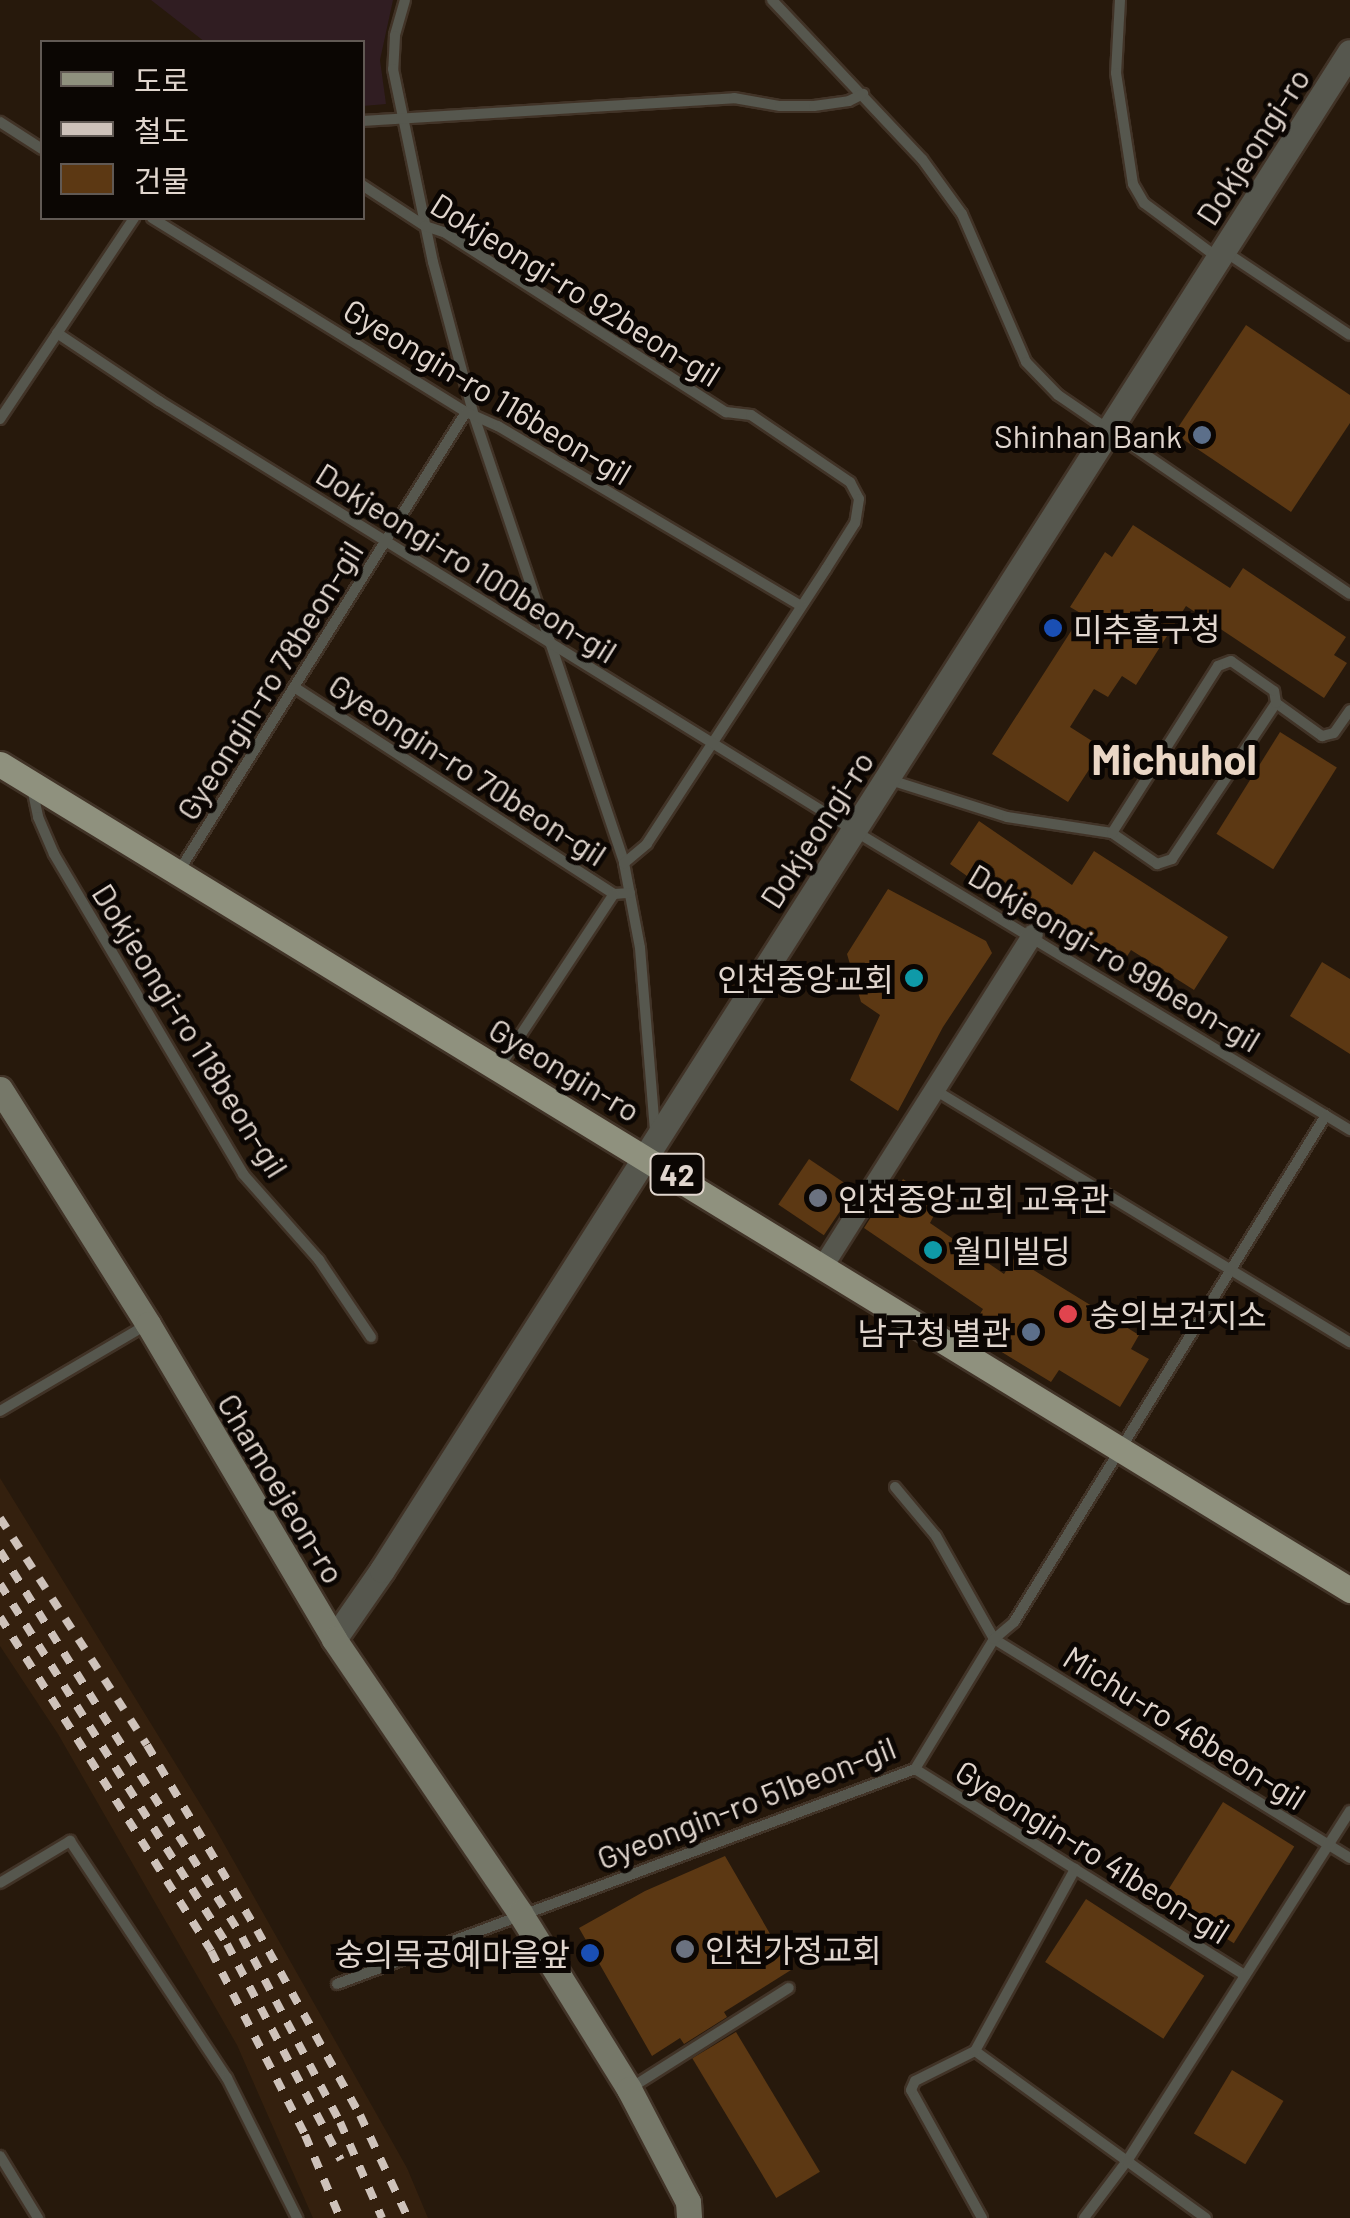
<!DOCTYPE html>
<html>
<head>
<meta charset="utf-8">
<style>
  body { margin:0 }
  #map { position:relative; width:1350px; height:2218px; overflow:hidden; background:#27190c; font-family:Barlow,"Noto Sans KR",sans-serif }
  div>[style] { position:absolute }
  .built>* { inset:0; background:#34200e }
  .education>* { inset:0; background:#301d22 }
  .building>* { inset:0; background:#5c3813; transform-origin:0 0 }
  .roads { filter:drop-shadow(2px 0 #413327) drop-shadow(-2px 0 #413327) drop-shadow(0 2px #413327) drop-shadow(0 -2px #413327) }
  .service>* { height:10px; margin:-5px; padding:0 5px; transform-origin:5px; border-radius:5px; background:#56574e }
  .minor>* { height:20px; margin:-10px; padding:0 10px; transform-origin:10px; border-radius:10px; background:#56574e }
  .tertiary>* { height:25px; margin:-12.5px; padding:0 12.5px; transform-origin:12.5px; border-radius:12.5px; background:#56574e }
  .secondary>* { height:25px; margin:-12.5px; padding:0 12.5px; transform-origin:12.5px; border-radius:12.5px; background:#767869 }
  .primary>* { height:25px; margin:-12.5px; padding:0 12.5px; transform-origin:12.5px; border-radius:12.5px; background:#8f917e }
  .rail>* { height:8px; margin-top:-4px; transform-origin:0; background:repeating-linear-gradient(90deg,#cec2ba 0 12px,transparent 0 24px) }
  .dots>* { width:28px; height:28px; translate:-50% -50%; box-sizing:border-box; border:5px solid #0b0603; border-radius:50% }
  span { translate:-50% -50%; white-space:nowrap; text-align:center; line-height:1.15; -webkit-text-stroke:10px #0b0603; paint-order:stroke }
  .shield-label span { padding:2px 8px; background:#0b0603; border:2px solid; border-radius:8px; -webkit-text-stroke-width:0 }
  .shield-label { font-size:30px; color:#e1d6ce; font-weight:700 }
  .street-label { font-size:32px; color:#e1d6ce }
  .poi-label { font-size:32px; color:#e1d6ce }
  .right { translate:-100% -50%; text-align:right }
  .left { translate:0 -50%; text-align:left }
  .district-label { font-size:42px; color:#ead6c5; font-weight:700 }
  .legend { position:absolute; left:40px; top:40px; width:325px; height:180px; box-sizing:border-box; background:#0b0603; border:2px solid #615954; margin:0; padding:12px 18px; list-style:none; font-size:30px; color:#e1d6ce }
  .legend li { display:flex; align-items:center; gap:20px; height:50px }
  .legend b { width:50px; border:2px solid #615954 }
</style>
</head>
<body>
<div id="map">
  <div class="built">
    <i style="clip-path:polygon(0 1478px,215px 1828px,407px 2168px,428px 2218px,313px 2218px,237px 2045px,58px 1734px,0 1646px)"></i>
  </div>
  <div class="education">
    <i style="clip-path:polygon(151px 0,393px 0,380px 60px,386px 104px,363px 106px,362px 42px,205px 42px)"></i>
  </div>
  <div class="building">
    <i style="clip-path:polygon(1246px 325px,1350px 395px,1350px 423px,1291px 512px,1184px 440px,1177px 429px)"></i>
    <i style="clip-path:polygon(1133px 525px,1230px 588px,1243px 568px,1346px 637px,1334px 655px,1347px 663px,1324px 698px,1186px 606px,1136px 685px,1122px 676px,1108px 697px,1094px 689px,1070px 727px,1103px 748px,1068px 802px,992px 754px,1082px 614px,1070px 607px,1105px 552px,1112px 557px)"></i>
    <i style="left:1280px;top:732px;width:67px;height:120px;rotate:32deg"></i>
    <i style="clip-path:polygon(979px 821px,1072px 885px,1094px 851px,1228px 937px,1194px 990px,1131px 950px,1121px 966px,1045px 917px,1040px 924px,1032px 922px,950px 864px)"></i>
    <i style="clip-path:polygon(888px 889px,986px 941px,992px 953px,943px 1027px,898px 1111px,850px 1080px,880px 1015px,861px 1002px,847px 954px)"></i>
    <i style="clip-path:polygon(1322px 962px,1350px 979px,1350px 1054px,1290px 1016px)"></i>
    <i style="left:809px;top:1159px;width:55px;height:55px;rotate:34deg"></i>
    <i style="clip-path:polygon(903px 1179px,940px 1204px,930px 1223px,1004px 1274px,1014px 1258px,1139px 1335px,1131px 1349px,1149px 1359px,1120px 1407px,1059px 1370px,1051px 1382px,969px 1332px,983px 1309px,864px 1228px,878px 1206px,886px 1211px)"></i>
    <i style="left:1223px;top:1802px;width:84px;height:114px;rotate:32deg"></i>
    <i style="clip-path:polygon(725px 1856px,791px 1970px,724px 2012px,727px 2017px,684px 2044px,680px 2038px,652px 2056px,579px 1928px,645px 1891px)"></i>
    <i style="left:1086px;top:1899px;width:141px;height:75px;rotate:33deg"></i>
    <i style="left:736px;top:2032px;width:163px;height:51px;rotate:59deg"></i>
    <i style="left:1232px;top:2070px;width:60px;height:74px;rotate:31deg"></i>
  </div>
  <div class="roads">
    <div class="service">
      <i style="left:405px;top:0;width:37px;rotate:106deg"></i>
      <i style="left:395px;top:36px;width:33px;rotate:93deg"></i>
      <i style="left:393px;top:69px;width:197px;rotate:78.3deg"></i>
      <i style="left:433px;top:262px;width:159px;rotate:75.1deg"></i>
      <i style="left:474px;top:416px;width:471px;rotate:71.4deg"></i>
      <i style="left:624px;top:863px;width:86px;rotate:79.3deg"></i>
      <i style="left:640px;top:948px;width:182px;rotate:85.3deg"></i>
      <i style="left:772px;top:0;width:219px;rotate:46.7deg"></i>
      <i style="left:922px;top:159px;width:68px;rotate:54deg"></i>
      <i style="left:962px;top:214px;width:161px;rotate:66.6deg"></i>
      <i style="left:1026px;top:362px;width:46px;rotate:45.9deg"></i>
      <i style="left:1058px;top:395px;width:353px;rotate:34.3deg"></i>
      <i style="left:1120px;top:0;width:73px;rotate:93.1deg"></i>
      <i style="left:1116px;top:73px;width:112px;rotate:81.3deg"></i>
      <i style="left:1133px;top:184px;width:22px;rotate:60deg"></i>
      <i style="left:1144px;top:203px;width:92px;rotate:36.6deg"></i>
      <i style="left:362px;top:121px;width:373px;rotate:-3.5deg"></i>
      <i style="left:734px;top:98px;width:47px;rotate:9.9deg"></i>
      <i style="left:780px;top:106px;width:34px"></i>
      <i style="left:814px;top:106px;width:35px;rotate:-8deg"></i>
      <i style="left:849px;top:101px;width:16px;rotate:-27deg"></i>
      <i style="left:0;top:122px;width:50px;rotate:32.7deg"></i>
      <i style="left:362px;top:185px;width:75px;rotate:33.1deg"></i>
      <i style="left:425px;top:226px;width:20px;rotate:18deg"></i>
      <i style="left:444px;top:232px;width:335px;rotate:32.6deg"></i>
      <i style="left:726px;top:412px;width:25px;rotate:7deg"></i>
      <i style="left:751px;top:415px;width:120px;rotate:34.1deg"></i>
      <i style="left:850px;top:482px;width:19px;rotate:62deg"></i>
      <i style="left:859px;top:499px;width:24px;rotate:99deg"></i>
      <i style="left:855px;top:523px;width:54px;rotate:122.2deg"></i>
      <i style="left:826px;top:569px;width:328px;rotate:123.1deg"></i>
      <i style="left:647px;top:844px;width:30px;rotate:140deg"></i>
      <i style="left:152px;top:218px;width:369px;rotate:31.7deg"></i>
      <i style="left:466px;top:412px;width:35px;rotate:24deg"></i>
      <i style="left:498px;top:426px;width:350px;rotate:30.7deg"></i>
      <i style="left:1224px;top:251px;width:151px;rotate:33.7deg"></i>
      <i style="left:57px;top:333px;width:123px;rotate:33.7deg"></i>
      <i style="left:159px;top:401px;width:816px;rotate:31.72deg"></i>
      <i style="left:853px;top:830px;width:581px;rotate:31.12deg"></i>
      <i style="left:0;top:419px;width:242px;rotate:-56.3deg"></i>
      <i style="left:294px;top:687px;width:381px;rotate:32.9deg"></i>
      <i style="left:614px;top:894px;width:16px;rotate:-4deg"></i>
      <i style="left:1276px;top:703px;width:57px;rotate:35.7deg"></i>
      <i style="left:1322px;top:736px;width:12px;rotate:-14deg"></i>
      <i style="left:1334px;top:733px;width:28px;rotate:-55deg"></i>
      <i style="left:887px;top:779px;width:126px;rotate:17.6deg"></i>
      <i style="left:1007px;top:817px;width:106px;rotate:8.7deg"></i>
      <i style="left:1112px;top:833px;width:55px;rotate:34.6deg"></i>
      <i style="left:1157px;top:864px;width:16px;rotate:-18deg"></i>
      <i style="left:1172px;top:859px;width:187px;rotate:-56.3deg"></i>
      <i style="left:1276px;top:703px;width:12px;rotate:-99deg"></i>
      <i style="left:1274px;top:691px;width:52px;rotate:-145.1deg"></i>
      <i style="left:1231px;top:661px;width:14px;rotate:159deg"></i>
      <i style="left:1218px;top:666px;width:198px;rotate:122.4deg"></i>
      <i style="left:32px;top:788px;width:30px;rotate:78deg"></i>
      <i style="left:38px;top:817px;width:40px;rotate:66.6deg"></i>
      <i style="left:54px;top:854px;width:372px;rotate:59.4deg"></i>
      <i style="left:243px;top:1174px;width:115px;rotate:48.5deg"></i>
      <i style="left:319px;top:1260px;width:93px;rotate:56deg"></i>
      <i style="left:179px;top:871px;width:541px;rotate:-57.98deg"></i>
      <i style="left:500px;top:1066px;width:206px;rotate:-56.5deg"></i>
      <i style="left:935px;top:1090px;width:486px;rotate:31.3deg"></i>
      <i style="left:0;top:1411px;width:169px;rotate:-30.5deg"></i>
      <i style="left:895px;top:1487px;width:64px;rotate:50.1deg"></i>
      <i style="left:936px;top:1536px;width:118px;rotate:60.6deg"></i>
      <i style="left:994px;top:1639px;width:418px;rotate:31.6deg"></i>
      <i style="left:915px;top:1769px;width:389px;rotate:32deg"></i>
      <i style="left:0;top:1883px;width:82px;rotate:-31deg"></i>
      <i style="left:70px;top:1841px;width:284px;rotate:56.5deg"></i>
      <i style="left:227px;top:2078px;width:157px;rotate:63.4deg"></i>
      <i style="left:337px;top:1984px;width:617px;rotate:-20.4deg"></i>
      <i style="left:915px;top:1769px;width:152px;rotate:-58.7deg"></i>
      <i style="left:994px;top:1639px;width:26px;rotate:-40deg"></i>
      <i style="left:1014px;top:1622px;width:595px;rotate:-58.39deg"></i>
      <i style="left:975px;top:2051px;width:285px;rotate:35.9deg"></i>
      <i style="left:629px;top:2089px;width:189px;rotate:-32.3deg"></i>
      <i style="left:0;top:2156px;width:73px;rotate:58.5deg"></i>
      <i style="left:982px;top:2218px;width:146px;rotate:-119deg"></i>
      <i style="left:911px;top:2090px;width:10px;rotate:-66deg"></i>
      <i style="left:915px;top:2081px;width:67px;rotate:-26.6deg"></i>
      <i style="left:975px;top:2051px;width:208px;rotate:-61.2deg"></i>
      <i style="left:1084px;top:2218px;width:71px;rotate:-53deg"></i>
      <i style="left:1127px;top:2161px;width:415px;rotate:-57.5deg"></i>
    </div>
    <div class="minor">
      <i style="left:824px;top:1265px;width:391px;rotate:-57.7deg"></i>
    </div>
    <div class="tertiary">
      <i style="left:334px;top:1639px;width:84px;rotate:-55.2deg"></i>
      <i style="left:382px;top:1570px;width:1800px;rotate:-57.48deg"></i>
    </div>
    <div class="secondary">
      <i style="left:0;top:1089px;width:278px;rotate:57.8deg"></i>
      <i style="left:148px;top:1324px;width:366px;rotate:59.4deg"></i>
      <i style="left:334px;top:1639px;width:331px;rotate:55.8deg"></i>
      <i style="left:520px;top:1913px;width:207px;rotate:58.2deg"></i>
      <i style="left:629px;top:2089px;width:127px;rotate:62.4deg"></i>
      <i style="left:688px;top:2202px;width:16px;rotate:86deg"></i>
    </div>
    <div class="primary">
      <i style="left:0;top:764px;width:1583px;rotate:31.46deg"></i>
    </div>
  </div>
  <div class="rail">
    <i style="left:0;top:1518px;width:270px;rotate:57.1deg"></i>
    <i style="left:147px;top:1745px;width:215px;rotate:59.3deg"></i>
    <i style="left:257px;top:1930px;width:212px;rotate:60.9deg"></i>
    <i style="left:360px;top:2115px;width:114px;rotate:65deg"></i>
    <i style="left:0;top:1551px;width:456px;rotate:57.9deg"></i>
    <i style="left:242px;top:1937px;width:209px;rotate:62.1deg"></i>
    <i style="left:340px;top:2122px;width:105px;rotate:66.4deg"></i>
    <i style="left:0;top:1584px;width:426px;rotate:57.8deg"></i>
    <i style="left:227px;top:1944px;width:244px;rotate:62.2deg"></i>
    <i style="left:0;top:1617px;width:395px;rotate:57.7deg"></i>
    <i style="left:211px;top:1951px;width:207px;rotate:62.9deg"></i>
    <i style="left:305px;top:2135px;width:90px;rotate:67.1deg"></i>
  </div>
  <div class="dots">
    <i style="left:1202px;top:435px;background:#5c6f8a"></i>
    <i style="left:1053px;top:628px;background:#1a4fb4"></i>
    <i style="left:914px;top:978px;background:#0f9aa8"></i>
    <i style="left:818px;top:1198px;background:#6b7280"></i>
    <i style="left:933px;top:1250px;background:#0f9aa8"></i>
    <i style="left:1068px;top:1314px;background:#e0444e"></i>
    <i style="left:1031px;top:1332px;background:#5c6f8a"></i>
    <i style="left:685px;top:1949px;background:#6b7280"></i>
    <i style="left:590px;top:1953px;background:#1a4fb4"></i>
  </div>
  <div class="shield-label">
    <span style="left:677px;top:1174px">42</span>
  </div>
  <div class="street-label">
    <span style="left:1252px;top:146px;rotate:-57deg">Dokjeongi-ro</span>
    <span style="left:576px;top:289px;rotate:32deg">Dokjeongi-ro 92beon-gil</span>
    <span style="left:488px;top:391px;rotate:31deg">Gyeongin-ro 116beon-gil</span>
    <span style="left:467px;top:562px;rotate:32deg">Dokjeongi-ro 100beon-gil</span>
    <span style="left:269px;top:680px;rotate:-58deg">Gyeongin-ro 78beon-gil</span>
    <span style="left:468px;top:769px;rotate:33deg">Gyeongin-ro 70beon-gil</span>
    <span style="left:816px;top:829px;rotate:-57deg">Dokjeongi-ro</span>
    <span style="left:1115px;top:957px;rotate:31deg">Dokjeongi-ro 99beon-gil</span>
    <span style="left:191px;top:1030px;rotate:58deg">Dokjeongi-ro 118beon-gil</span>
    <span style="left:565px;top:1069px;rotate:31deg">Gyeongin-ro</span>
    <span style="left:282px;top:1488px;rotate:59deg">Chamoejeon-ro</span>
    <span style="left:1185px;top:1727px;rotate:32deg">Michu-ro 46beon-gil</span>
    <span style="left:746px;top:1802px;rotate:-21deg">Gyeongin-ro 51beon-gil</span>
    <span style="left:1093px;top:1851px;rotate:32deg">Gyeongin-ro 41beon-gil</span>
  </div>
  <div class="poi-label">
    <span class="right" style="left:1182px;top:435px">Shinhan Bank</span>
    <span class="left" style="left:1073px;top:628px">미추홀구청</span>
    <span class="right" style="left:894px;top:978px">인천중앙교회</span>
    <span class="left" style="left:838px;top:1198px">인천중앙교회 교육관</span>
    <span class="left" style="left:953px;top:1250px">월미빌딩</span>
    <span class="left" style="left:1090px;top:1314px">숭의보건지소</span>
    <span class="right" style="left:1011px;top:1332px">남구청 별관</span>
    <span class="left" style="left:705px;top:1949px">인천가정교회</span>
    <span class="right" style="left:570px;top:1953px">숭의목공예마을앞</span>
  </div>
  <div class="district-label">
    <span style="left:1174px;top:758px">Michuhol</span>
  </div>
  <ul class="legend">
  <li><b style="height:12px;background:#8f917e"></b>도로</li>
  <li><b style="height:12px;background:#cec2ba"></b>철도</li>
  <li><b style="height:28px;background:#5c3813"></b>건물</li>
  </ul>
</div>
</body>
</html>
